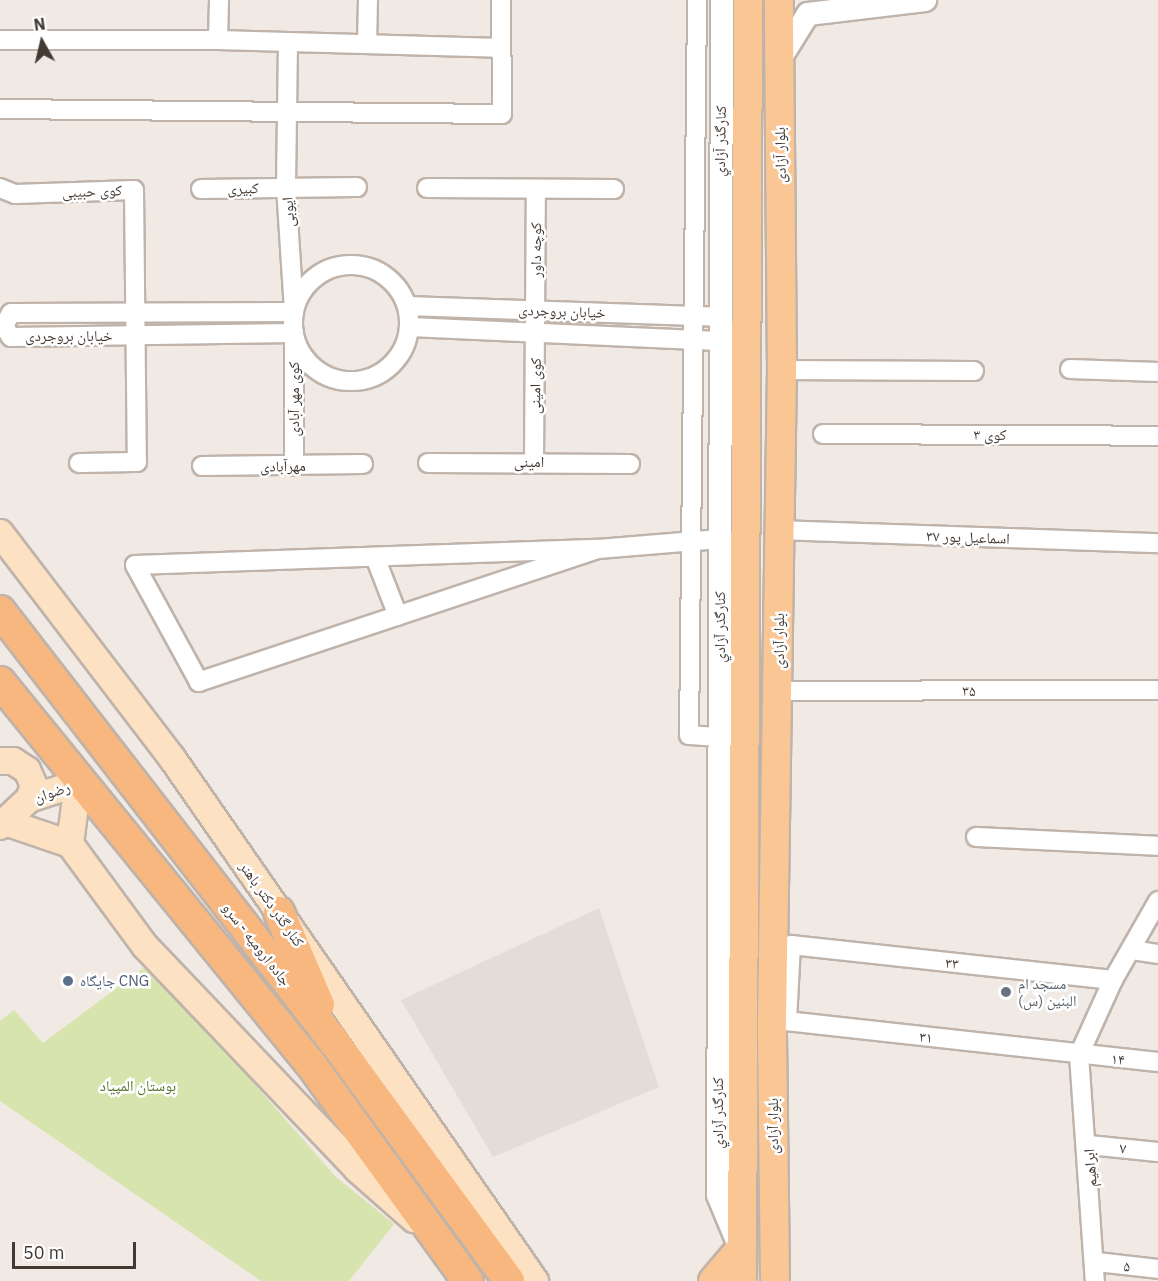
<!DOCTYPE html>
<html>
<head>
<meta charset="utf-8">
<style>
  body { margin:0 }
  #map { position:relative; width:1158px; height:1281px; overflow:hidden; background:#f1eae4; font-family:"IBM Plex Sans","Noto Naskh Arabic",sans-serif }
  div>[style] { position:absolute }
  .industrial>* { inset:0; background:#e3dcd9 }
  .green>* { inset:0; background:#d8e4ae }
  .roads { filter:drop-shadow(2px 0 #bfb3aa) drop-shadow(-2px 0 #bfb3aa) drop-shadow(0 2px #bfb3aa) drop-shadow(0 -2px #bfb3aa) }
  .minor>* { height:18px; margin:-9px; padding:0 9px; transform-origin:9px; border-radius:9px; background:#fff }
  .minor>.ring { margin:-9px; padding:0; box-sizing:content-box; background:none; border:18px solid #fff; border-radius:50% }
  .tertiary>* { height:22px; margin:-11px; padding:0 11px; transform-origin:11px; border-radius:11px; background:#fff }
  .secondary>* { height:26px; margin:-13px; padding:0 13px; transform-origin:13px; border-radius:13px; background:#fce1c3 }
  .primary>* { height:28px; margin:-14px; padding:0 14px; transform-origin:14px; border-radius:14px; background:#fac694 }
  .trunk>* { height:30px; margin:-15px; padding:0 15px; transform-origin:15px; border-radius:15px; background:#f8b77e }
  .dots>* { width:16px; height:16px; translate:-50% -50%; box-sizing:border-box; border:3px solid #fff; border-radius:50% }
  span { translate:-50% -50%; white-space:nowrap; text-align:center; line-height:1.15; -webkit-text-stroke:5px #fff; paint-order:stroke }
  .street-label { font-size:15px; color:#433a34 }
  .service-label { font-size:15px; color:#4e5e75 }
  .left { translate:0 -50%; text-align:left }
  .worship-label { font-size:15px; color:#5b616d }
  .park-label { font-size:15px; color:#55712b }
  .north { position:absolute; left:12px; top:12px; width:60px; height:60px; -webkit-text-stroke:4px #fff; paint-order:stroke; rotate:352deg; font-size:16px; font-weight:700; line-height:24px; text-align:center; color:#433a34 }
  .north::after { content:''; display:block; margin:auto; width:21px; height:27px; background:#433a34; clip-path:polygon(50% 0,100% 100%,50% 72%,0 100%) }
  .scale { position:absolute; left:12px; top:1242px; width:124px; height:27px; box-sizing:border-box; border:3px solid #433a34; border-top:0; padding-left:8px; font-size:18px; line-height:21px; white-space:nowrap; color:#433a34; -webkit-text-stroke:4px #fff; paint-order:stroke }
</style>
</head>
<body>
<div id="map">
  <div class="industrial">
    <i style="clip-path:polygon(599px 908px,659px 1087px,493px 1157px,401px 1000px)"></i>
  </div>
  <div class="green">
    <i style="clip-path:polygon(149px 964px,336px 1177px,394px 1224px,349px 1281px,261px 1281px,0 1101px,0 1021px,14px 1010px,43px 1043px)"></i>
  </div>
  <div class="roads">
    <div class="minor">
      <i style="left:219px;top:0;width:40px;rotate:91.4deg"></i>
      <i style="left:218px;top:40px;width:282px;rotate:1.6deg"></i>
      <i style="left:697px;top:0;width:735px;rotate:90.62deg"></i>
      <i style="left:689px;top:735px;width:30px;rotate:4deg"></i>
      <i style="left:0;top:40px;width:218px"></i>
      <i style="left:288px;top:42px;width:145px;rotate:90.8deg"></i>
      <i style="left:286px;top:187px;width:125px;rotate:86.3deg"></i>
      <i style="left:294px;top:312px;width:283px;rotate:179.8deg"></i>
      <i style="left:11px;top:313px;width:15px;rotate:118deg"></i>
      <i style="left:4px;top:326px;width:13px;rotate:58deg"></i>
      <i style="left:11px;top:337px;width:283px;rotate:-0.8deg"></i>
      <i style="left:294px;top:333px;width:133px;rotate:90deg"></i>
      <i style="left:367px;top:44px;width:44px;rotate:-88.7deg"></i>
      <i style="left:0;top:109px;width:502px;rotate:0.57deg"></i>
      <i style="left:502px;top:114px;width:114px;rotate:-90.5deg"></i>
      <i style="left:0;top:188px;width:16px;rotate:22deg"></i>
      <i style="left:15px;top:194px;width:119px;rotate:-1.9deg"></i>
      <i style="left:134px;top:190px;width:272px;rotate:89.4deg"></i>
      <i style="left:137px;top:462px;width:58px;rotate:179deg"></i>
      <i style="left:427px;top:188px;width:187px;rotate:0.3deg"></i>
      <i style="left:201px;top:189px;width:156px;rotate:-0.7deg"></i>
      <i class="ring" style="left:293px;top:265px;width:98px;height:98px"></i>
      <i style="left:407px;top:306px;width:311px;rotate:2deg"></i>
      <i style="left:410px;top:327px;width:309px;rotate:2.6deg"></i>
      <i style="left:1070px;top:369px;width:88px;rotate:2deg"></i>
      <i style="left:782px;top:370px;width:192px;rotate:0.3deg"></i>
      <i style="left:823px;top:434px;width:335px;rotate:0.3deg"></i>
      <i style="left:534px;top:461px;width:272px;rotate:-89.6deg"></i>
      <i style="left:428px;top:463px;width:202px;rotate:0.3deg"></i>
      <i style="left:202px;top:466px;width:161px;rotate:-0.7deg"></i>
      <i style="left:779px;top:530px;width:379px;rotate:2deg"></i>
      <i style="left:598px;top:549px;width:421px;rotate:161.6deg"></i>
      <i style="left:199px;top:682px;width:133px;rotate:-118.7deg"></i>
      <i style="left:135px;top:565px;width:463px;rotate:-2deg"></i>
      <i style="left:598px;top:549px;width:122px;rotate:-4.7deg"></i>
      <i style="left:375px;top:557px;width:63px;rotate:68.7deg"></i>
      <i style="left:779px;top:691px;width:379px;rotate:-0.2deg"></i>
      <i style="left:976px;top:837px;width:182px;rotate:2.8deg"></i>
      <i style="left:1132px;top:950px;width:26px;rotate:9deg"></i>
      <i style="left:777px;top:1020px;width:383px;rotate:6.3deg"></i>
      <i style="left:787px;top:1021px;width:76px;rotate:-87deg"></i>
      <i style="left:791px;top:945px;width:324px;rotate:6.2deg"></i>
      <i style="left:1079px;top:1055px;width:227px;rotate:86deg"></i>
      <i style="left:1079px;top:1055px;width:82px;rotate:-65.6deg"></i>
      <i style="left:1113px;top:980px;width:91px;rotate:-60.3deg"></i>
      <i style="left:1089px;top:1145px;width:69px;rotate:5.8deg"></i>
      <i style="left:1097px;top:1262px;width:61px;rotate:6.5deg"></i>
    </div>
    <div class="tertiary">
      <i style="left:722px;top:0;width:1195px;rotate:90.19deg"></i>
      <i style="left:718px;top:1195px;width:57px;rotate:67.5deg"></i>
      <i style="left:780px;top:59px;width:53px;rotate:-58.1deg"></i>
      <i style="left:808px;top:14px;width:118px;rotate:-6.8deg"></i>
    </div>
    <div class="secondary">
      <i style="left:0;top:533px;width:283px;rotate:52.6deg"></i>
      <i style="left:172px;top:758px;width:637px;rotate:55.24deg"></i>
      <i style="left:0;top:761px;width:13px"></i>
      <i style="left:13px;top:761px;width:17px;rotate:33deg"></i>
      <i style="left:27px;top:770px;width:17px;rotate:66deg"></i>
      <i style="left:34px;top:786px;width:14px;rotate:111deg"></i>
      <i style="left:5px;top:822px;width:69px;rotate:18.7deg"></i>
      <i style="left:70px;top:844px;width:127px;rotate:53.7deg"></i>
      <i style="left:145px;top:946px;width:308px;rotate:46.4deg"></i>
      <i style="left:357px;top:1169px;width:76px;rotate:41.3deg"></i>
      <i style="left:0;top:826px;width:40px;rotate:-43deg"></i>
      <i style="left:29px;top:799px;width:52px;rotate:-18.1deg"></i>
      <i style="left:78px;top:783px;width:62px;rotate:97.5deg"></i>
    </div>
    <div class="primary">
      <i style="left:713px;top:1281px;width:42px;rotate:-49.8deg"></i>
      <i style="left:742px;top:1281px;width:1281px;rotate:-89.73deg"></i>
      <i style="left:775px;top:1281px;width:261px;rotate:-90.7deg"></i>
      <i style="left:772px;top:1020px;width:650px;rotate:-89.12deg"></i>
      <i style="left:782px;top:370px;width:370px;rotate:-90.5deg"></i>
    </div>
    <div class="trunk">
      <i style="left:0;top:611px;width:547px;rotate:52.21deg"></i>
      <i style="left:335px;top:1043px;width:295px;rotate:53.8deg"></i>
      <i style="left:0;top:682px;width:491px;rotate:50.9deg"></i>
      <i style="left:310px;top:1063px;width:269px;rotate:54.1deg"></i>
      <i style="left:279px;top:912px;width:101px;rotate:66.7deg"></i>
    </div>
  </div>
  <div class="dots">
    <i style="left:68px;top:981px;background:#5c6f8a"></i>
    <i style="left:1006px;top:992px;background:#6b7280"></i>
  </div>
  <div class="street-label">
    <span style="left:720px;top:141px;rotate:-89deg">کنارگذر آزادي</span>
    <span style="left:780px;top:155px;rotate:-91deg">بلوار آزادی</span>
    <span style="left:243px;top:188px;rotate:-1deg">کبیری</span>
    <span style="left:92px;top:191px;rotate:-2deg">کوی حبیبی</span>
    <span style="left:288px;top:212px;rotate:-94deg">ایوبی</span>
    <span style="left:536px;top:250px;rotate:-90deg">کوچه داور</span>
    <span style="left:562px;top:311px;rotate:2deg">خیابان بروجردی</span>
    <span style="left:69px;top:336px">خیابان بروجردی</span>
    <span style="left:535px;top:386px;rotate:-89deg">کوی امینی</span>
    <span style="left:294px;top:399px;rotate:-90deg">کوی مهر آبادی</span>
    <span style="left:990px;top:435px">کوی ۳</span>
    <span style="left:529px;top:462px">امینی</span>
    <span style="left:283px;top:466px;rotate:-1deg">مهرآبادی</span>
    <span style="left:968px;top:537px;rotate:2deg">اسماعیل پور ۳۷</span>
    <span style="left:720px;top:627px;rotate:-90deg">کنارگذر آزادي</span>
    <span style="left:779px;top:641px;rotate:-90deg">بلوار آزادی</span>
    <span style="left:969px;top:691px">۳۵</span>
    <span style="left:52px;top:792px;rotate:-19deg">رضوان</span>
    <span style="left:272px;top:904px;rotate:55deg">کنار گذر دکتر باهنر</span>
    <span style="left:257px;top:944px;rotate:52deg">جاده ارومیه - سرو</span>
    <span style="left:952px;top:963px;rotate:6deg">۳۳</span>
    <span style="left:926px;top:1037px;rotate:7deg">۳۱</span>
    <span style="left:1118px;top:1059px;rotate:5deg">۱۴</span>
    <span style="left:718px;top:1113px;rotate:-90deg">کنارگذر آزادي</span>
    <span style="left:773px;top:1126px;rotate:-90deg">بلوار آزادی</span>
    <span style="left:1123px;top:1148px;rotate:5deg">۷</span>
    <span style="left:1090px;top:1168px;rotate:-94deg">ابراهیم</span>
    <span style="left:1127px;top:1266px;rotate:6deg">۵</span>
  </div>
  <div class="service-label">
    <span class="left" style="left:80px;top:981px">جایگاه CNG</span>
  </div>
  <div class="worship-label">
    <span class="left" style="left:1018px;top:992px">مسجد ام<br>البنین (س)</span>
  </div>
  <div class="park-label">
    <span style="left:138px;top:1086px">بوستان المپیاد</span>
  </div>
  <div class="north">N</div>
  <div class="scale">50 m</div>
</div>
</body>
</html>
